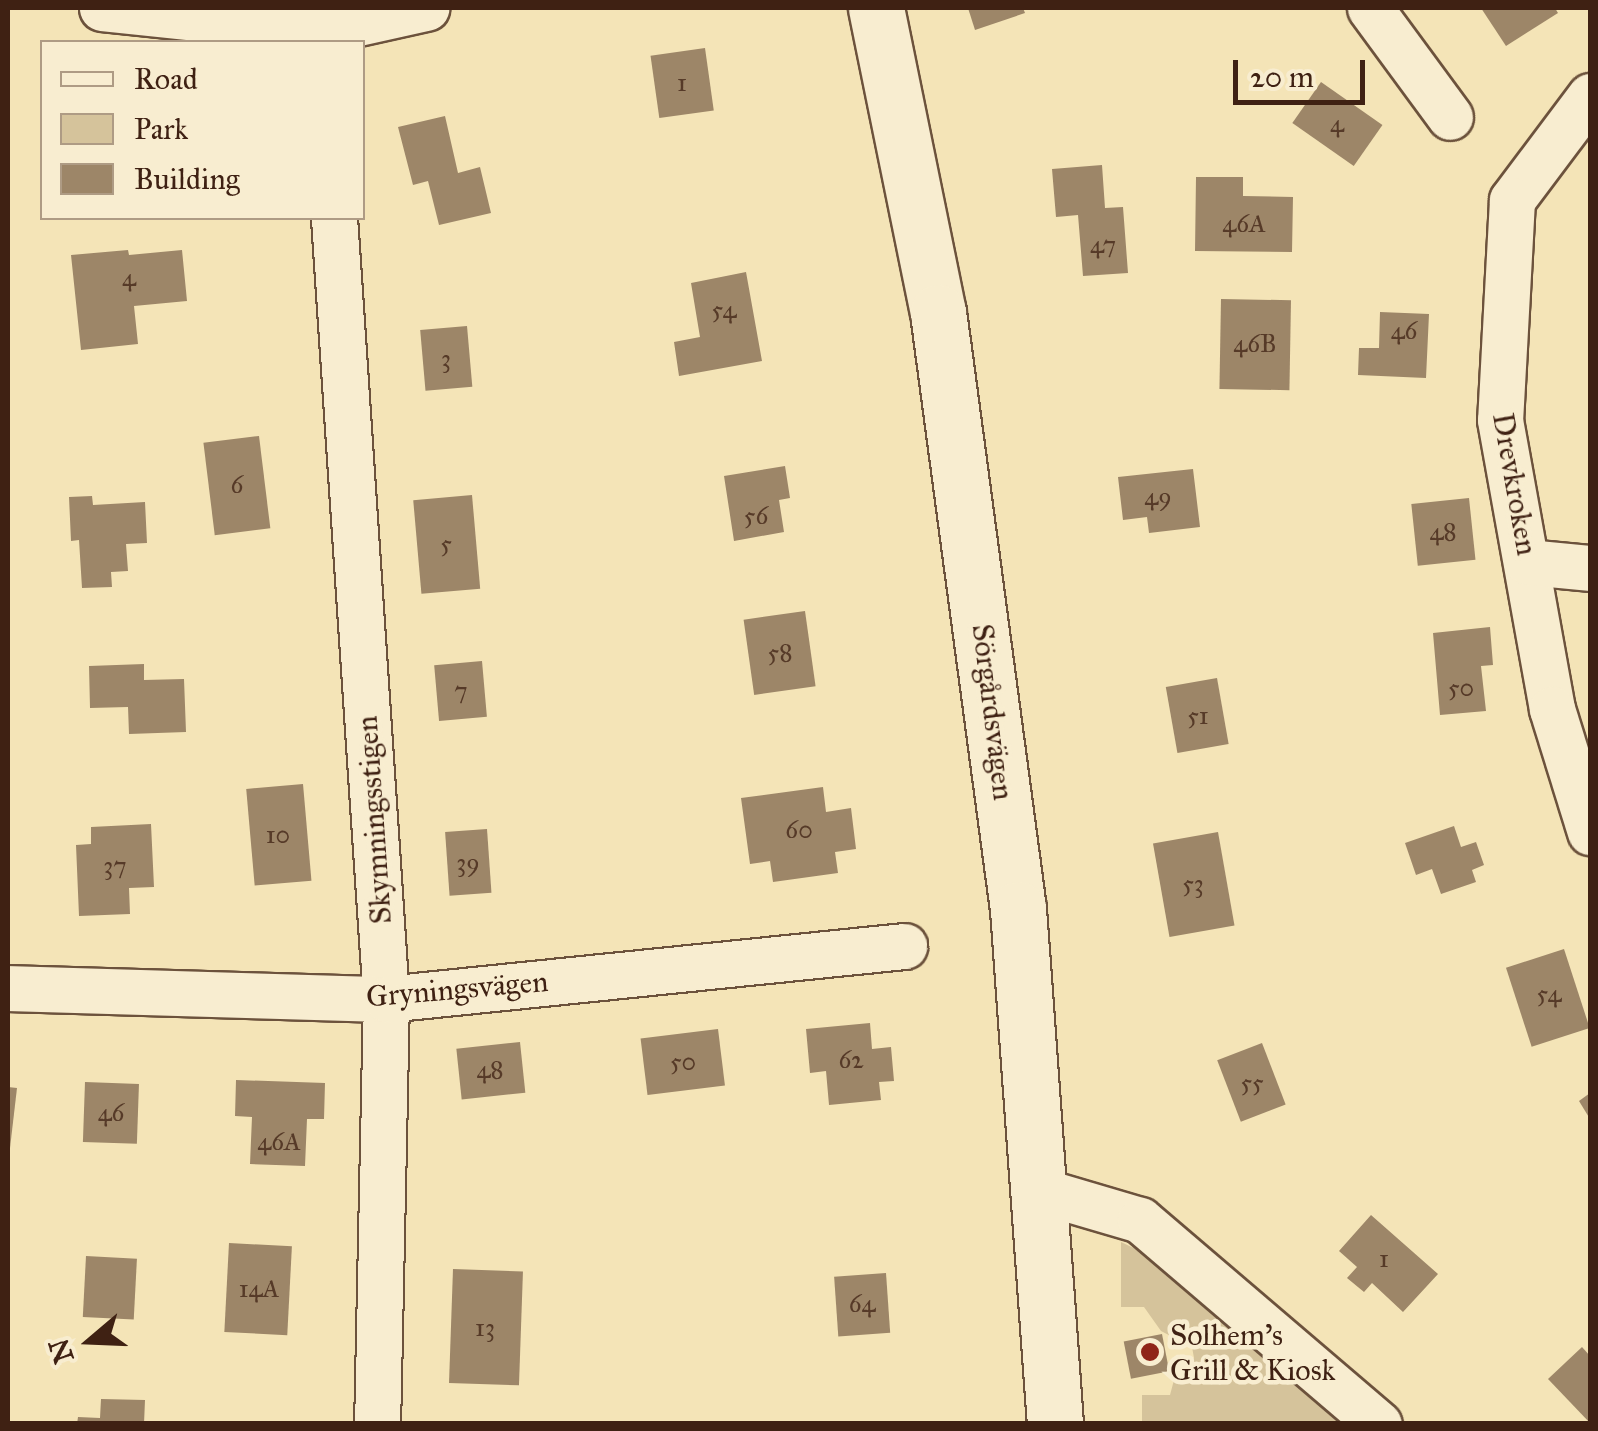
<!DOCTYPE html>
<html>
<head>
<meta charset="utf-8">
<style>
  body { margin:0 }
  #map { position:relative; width:1598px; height:1431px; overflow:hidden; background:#f4e4b7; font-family:"IM FELL Great Primer",serif }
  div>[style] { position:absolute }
  .green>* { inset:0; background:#d5c39b }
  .building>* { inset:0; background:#9d8668; transform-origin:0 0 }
  .roads { filter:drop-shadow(2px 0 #6c523c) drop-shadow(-2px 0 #6c523c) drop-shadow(0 2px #6c523c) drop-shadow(0 -2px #6c523c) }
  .street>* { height:45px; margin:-22.5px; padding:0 22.5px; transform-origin:22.5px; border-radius:22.5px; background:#f8edd0 }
  .secondary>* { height:55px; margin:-27.5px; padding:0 27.5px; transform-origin:27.5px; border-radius:27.5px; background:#f8edd0 }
  .dots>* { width:28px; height:28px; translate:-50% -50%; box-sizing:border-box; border:5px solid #f8edd0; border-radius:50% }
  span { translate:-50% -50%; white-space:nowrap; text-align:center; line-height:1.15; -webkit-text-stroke:9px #f8edd0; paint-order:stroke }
  .number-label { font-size:25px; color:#563a28 }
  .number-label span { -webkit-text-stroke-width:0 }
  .street-label { font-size:30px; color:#3f2113 }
  .poi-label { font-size:30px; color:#3f2113 }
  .left { translate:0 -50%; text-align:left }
  .frame { position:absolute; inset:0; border:10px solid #3f2113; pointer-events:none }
  .legend { position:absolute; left:40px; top:40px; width:325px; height:180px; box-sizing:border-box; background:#f8edd0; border:2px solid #ae9b84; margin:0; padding:12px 18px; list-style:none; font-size:30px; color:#3f2113 }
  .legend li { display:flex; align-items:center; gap:20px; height:50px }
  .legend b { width:50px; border:2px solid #ae9b84 }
  .north { position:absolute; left:40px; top:1291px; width:100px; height:100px; -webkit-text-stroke:8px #f8edd0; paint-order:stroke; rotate:251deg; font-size:28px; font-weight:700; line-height:40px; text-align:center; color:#3f2113 }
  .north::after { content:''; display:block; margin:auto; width:35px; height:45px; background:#3f2113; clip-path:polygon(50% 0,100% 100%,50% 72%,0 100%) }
  .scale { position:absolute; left:1233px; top:60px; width:132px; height:45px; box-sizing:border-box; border:5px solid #3f2113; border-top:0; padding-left:12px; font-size:30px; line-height:35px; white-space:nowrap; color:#3f2113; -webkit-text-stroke:8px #f8edd0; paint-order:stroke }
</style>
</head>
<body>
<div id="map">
  <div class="green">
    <i style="clip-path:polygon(1121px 1242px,1142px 1252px,1351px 1423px,1142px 1423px,1142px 1395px,1170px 1395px,1174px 1380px,1194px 1358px,1192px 1347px,1161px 1331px,1144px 1307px,1121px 1307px)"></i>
  </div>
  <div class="building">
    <i style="clip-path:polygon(968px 8px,1023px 8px,1025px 13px,975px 30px)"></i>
    <i style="clip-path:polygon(1481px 8px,1555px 8px,1558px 13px,1506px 46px)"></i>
    <i style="left:705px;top:48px;width:63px;height:55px;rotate:82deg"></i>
    <i style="left:1321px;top:82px;width:75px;height:50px;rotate:35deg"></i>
    <i style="clip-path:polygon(445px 116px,458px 173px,480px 167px,491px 213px,439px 225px,428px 181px,413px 185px,398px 127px)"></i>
    <i style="clip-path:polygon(1102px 165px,1105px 208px,1123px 207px,1128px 273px,1083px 276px,1078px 215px,1056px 217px,1052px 169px)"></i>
    <i style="clip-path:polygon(1196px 177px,1243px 177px,1243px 196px,1293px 197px,1292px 252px,1195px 251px)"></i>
    <i style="clip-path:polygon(128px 250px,129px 255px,182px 250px,187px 301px,134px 306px,138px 344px,81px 350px,71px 255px)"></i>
    <i style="clip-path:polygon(746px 272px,762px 361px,679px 376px,674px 342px,700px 337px,691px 283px)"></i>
    <i style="left:1221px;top:299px;width:70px;height:90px;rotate:1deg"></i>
    <i style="clip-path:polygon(1380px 312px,1429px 314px,1426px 378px,1358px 375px,1359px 348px,1379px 348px)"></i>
    <i style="left:467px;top:326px;width:61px;height:47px;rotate:85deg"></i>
    <i style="left:259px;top:436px;width:93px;height:56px;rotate:83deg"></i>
    <i style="clip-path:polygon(785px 466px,790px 498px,779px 500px,784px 532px,734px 541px,724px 476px)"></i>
    <i style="clip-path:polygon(1193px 469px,1200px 527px,1149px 533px,1147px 517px,1123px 520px,1118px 477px)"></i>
    <i style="left:472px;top:495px;width:94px;height:59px;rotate:85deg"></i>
    <i style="clip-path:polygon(92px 496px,93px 505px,145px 502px,147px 543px,126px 544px,128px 571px,111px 572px,112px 587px,82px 588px,79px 540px,71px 541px,69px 497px)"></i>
    <i style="left:1469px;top:498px;width:62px;height:58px;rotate:84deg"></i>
    <i style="left:805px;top:611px;width:76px;height:62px;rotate:82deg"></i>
    <i style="clip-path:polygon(1490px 627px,1493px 665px,1481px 666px,1486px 711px,1440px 715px,1433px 633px)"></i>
    <i style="left:482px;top:661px;width:56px;height:48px;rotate:85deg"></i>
    <i style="clip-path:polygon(144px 664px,144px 680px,184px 679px,186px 732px,129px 734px,128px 707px,90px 708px,89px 666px)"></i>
    <i style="left:1217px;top:678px;width:67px;height:52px;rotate:80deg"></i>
    <i style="left:303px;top:784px;width:97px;height:57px;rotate:85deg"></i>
    <i style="clip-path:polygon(823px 787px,826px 812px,851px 808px,856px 849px,835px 852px,838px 873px,773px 882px,770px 861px,750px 864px,741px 798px)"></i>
    <i style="clip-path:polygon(151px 824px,154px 887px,129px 888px,130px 914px,79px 916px,76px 845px,91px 844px,91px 827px)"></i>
    <i style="clip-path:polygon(1454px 826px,1461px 847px,1476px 842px,1484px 865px,1472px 870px,1476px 882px,1441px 894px,1432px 869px,1416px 875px,1405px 843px)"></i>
    <i style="left:487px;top:829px;width:64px;height:42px;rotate:86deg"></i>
    <i style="left:1218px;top:832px;width:95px;height:66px;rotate:80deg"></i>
    <i style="left:1564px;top:949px;width:83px;height:61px;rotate:72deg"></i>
    <i style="clip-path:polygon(870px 1023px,872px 1049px,891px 1047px,894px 1081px,879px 1082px,881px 1100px,829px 1105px,826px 1071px,810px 1073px,806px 1029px)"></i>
    <i style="left:718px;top:1029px;width:57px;height:78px;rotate:83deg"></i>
    <i style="left:520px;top:1042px;width:51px;height:64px;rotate:84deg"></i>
    <i style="left:1262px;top:1043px;width:66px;height:48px;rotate:69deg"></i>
    <i style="clip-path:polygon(236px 1080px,325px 1083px,324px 1119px,307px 1119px,305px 1166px,250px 1164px,252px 1117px,235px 1116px)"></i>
    <i style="left:85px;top:1082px;width:54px;height:60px;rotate:2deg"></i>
    <i style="clip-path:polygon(8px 1087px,17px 1088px,10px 1148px,8px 1148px)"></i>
    <i style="clip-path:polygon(1590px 1093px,1590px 1119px,1579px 1101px)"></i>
    <i style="clip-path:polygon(1371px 1215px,1438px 1274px,1403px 1312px,1372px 1283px,1364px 1292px,1347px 1278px,1357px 1267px,1339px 1251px)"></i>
    <i style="left:229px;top:1243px;width:63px;height:89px;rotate:3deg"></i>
    <i style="left:86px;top:1256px;width:51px;height:61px;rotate:3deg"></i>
    <i style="left:453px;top:1269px;width:70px;height:114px;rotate:2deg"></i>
    <i style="left:886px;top:1273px;width:60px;height:52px;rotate:86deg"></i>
    <i style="left:1162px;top:1334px;width:38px;height:39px;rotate:79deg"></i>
    <i style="clip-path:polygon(1582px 1347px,1590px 1356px,1590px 1423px,1548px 1379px)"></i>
    <i style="clip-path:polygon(101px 1399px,145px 1400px,144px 1424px,77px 1424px,78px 1417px,100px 1418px)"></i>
  </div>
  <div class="roads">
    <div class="street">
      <i style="left:102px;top:8px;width:221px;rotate:6deg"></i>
      <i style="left:322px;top:31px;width:107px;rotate:-12.5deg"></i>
      <i style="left:1370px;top:8px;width:135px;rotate:53.7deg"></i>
      <i style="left:1590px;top:96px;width:130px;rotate:126.9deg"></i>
      <i style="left:1512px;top:200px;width:220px;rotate:93.1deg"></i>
      <i style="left:1500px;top:420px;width:294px;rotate:79.8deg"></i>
      <i style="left:1552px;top:709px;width:129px;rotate:72.8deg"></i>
      <i style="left:334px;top:218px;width:783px;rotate:86.19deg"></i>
      <i style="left:386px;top:999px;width:425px;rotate:91.2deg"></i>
      <i style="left:1528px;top:562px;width:62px;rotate:5.5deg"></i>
      <i style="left:8px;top:988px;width:378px;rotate:1.7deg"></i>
      <i style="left:386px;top:999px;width:521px;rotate:-5.84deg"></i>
      <i style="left:1038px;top:1190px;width:106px;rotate:16.4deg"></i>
      <i style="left:1140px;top:1220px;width:314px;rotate:40.5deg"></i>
    </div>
    <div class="secondary">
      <i style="left:876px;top:8px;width:310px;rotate:78.5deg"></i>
      <i style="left:938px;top:312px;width:602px;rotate:82.37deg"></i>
      <i style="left:1018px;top:909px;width:516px;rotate:85.89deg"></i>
    </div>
  </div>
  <div class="dots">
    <i style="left:1150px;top:1352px;background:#8f2418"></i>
  </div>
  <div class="number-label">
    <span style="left:682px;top:83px">1</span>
    <span style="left:1337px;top:124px">4</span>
    <span style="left:1244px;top:224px">46A</span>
    <span style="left:1103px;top:245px">47</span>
    <span style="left:129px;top:278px">4</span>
    <span style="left:724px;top:310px">54</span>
    <span style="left:1404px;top:331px">46</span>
    <span style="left:1255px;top:344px">46B</span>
    <span style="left:446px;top:359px">3</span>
    <span style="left:237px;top:485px">6</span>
    <span style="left:1158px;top:497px">49</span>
    <span style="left:756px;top:516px">56</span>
    <span style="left:1443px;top:532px">48</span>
    <span style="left:446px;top:544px">5</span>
    <span style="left:780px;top:653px">58</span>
    <span style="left:1461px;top:688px">50</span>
    <span style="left:461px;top:691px">7</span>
    <span style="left:1198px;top:716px">51</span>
    <span style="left:799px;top:830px">60</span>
    <span style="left:278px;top:835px">10</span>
    <span style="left:468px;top:863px">39</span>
    <span style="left:115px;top:866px">37</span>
    <span style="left:1193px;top:884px">53</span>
    <span style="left:1549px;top:994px">54</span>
    <span style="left:851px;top:1060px">62</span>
    <span style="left:683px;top:1062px">50</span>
    <span style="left:490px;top:1070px">48</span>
    <span style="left:1252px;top:1083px">55</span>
    <span style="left:111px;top:1113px">46</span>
    <span style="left:279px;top:1142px">46A</span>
    <span style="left:1384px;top:1259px">1</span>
    <span style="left:259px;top:1289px">14A</span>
    <span style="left:862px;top:1304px">64</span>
    <span style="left:485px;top:1328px">13</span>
  </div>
  <div class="street-label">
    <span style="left:1515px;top:484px;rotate:80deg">Drevkroken</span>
    <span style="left:993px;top:712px;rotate:83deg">Sörgårdsvägen</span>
    <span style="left:374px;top:820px;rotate:-94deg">Skymningsstigen</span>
    <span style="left:457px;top:989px;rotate:-5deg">Gryningsvägen</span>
  </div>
  <div class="poi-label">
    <span class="left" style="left:1170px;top:1352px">Solhem's<br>Grill &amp; Kiosk</span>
  </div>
  <div class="frame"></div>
  <ul class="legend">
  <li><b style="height:12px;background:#f8edd0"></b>Road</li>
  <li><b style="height:28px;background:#d5c39b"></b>Park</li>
  <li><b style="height:28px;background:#9d8668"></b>Building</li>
  </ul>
  <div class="north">N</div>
  <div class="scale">20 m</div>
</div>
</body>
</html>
